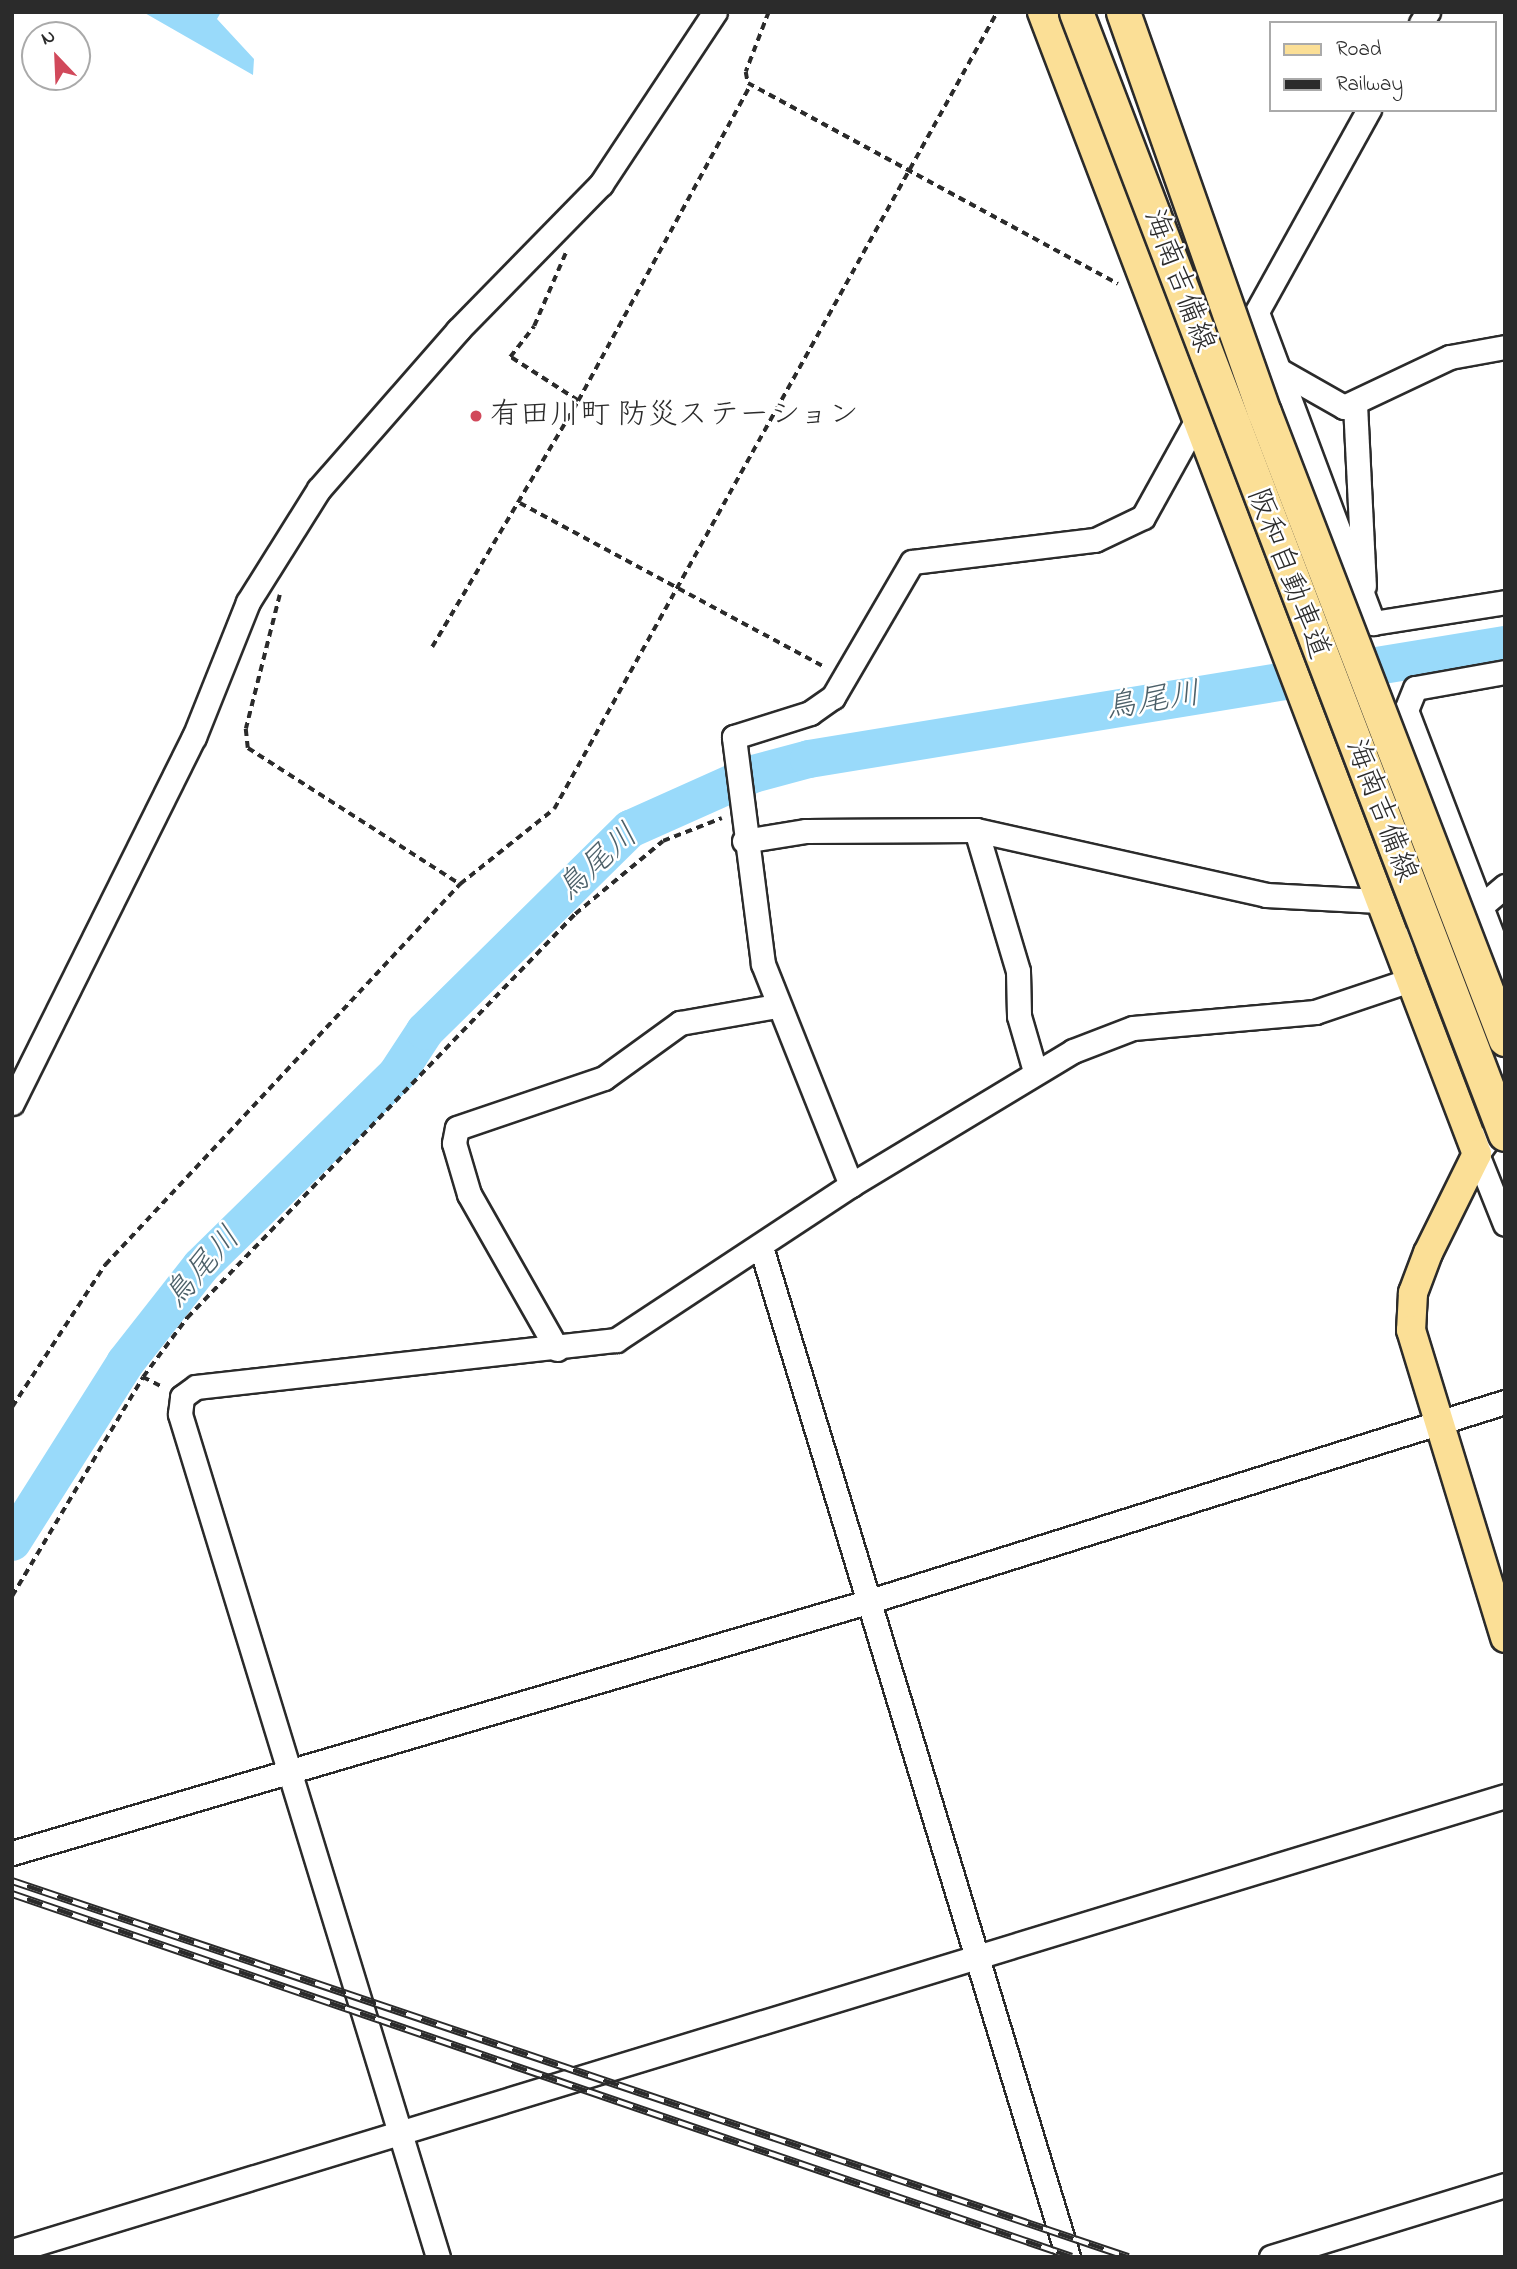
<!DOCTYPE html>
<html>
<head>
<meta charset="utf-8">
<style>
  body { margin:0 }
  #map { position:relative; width:1517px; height:2269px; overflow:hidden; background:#fff; font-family:"Indie Flower","Klee One",sans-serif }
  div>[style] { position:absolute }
  .water>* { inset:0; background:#99dafa }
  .river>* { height:38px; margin:-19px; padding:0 19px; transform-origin:19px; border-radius:19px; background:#99dafa }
  .path>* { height:3.5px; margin-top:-1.75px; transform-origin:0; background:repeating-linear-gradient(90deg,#2b2b2b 0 7px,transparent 0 12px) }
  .roads { filter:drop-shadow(2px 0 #2b2b2b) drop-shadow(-2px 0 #2b2b2b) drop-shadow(0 2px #2b2b2b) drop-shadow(0 -2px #2b2b2b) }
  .minor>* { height:23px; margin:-11.5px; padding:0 11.5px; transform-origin:11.5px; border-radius:11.5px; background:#fff }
  .major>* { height:28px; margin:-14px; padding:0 14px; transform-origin:14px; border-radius:14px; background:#fbdf96 }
  .rail>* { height:8px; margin-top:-4px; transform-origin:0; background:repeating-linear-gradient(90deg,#fff 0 16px,#2b2b2b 0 32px); box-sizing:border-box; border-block:2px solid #2b2b2b }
  .bridges { filter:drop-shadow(2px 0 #2b2b2b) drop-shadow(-2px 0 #2b2b2b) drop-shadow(0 2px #2b2b2b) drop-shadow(0 -2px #2b2b2b) }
  .highway-bridge>* { height:33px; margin:-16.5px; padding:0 16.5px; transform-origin:16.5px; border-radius:16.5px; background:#fbdf96 }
  .dots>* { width:19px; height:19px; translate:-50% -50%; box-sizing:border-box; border:4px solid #fff; border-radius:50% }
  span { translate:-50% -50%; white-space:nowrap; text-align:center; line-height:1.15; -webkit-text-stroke:5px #fff; paint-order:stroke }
  .street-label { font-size:30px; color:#2b2b2b }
  .poi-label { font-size:30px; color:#2b2b2b }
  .left { translate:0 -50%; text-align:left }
  .water-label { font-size:32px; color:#4c6069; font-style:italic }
  .frame { position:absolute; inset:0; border:14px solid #2b2b2b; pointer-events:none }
  .legend { position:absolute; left:1269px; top:21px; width:228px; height:91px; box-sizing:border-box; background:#fff; border:2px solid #aaa; margin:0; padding:9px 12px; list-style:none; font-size:21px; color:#2b2b2b }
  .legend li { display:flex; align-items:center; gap:14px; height:35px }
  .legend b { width:35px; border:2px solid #aaa }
  .north { position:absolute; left:21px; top:21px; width:70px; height:70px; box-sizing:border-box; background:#fff; border:2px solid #aaa; border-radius:50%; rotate:337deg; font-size:19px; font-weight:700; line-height:28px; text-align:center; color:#2b2b2b }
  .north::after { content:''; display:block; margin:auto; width:24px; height:32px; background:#d1495b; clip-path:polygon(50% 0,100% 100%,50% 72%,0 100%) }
</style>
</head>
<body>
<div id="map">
  <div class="water">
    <i style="clip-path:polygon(143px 12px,221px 12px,217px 19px,254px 59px,253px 75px)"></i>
  </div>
  <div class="river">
    <i style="left:12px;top:1542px;width:212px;rotate:-57.7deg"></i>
    <i style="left:125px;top:1363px;width:123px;rotate:-51.9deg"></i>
    <i style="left:201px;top:1266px;width:274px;rotate:-44.4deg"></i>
    <i style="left:397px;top:1074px;width:51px;rotate:-56.9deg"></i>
    <i style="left:425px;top:1031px;width:288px;rotate:-44.6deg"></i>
    <i style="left:630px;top:829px;width:135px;rotate:-24.1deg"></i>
    <i style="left:753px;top:774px;width:58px;rotate:-15deg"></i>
    <i style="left:809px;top:759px;width:705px;rotate:-9.3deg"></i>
  </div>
  <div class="path">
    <i style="left:769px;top:12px;width:64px;rotate:111deg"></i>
    <i style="left:746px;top:72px;width:11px;rotate:80deg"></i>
    <i style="left:748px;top:83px;width:421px;rotate:28.5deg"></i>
    <i style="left:578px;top:401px;width:361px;rotate:-61.4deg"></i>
    <i style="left:520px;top:503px;width:346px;rotate:28.3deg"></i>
    <i style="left:280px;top:595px;width:138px;rotate:104.2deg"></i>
    <i style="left:246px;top:729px;width:19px;rotate:84deg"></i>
    <i style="left:248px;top:748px;width:252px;rotate:32.7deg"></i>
    <i style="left:432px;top:647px;width:286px;rotate:-59.3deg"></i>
    <i style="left:578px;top:401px;width:81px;rotate:-147.1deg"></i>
    <i style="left:510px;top:357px;width:39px;rotate:-52deg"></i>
    <i style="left:534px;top:326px;width:81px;rotate:-66.6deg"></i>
    <i style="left:143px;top:1377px;width:22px;rotate:27deg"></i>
    <i style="left:12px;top:1407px;width:170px;rotate:-56.8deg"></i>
    <i style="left:105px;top:1265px;width:521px;rotate:-47.02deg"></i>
    <i style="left:460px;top:884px;width:120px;rotate:-38.6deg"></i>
    <i style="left:554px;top:809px;width:912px;rotate:-60.93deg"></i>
    <i style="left:12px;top:1596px;width:255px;rotate:-59.1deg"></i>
    <i style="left:143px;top:1377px;width:74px;rotate:-53.3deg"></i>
    <i style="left:187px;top:1318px;width:560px;rotate:-46.16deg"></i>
    <i style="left:575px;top:914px;width:114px;rotate:-39.7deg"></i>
    <i style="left:663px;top:841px;width:63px;rotate:-21.3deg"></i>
  </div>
  <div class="roads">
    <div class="minor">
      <i style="left:1421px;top:23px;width:13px;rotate:-58deg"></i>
      <i style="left:1258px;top:315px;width:329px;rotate:69.5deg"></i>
      <i style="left:1373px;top:623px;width:134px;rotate:-9deg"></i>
      <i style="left:1277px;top:369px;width:77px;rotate:29.6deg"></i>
      <i style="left:1344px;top:407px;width:117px;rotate:-25.3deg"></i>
      <i style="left:1450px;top:357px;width:56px;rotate:-10.3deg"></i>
      <i style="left:1355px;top:404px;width:182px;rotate:87.2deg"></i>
      <i style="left:1505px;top:672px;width:91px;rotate:169.9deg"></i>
      <i style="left:1415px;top:688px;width:24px;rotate:112deg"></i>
      <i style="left:1406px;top:710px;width:277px;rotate:69.1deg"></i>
      <i style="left:976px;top:830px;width:147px;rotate:73.4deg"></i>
      <i style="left:1018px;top:971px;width:45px;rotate:88.7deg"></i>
      <i style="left:1019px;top:1016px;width:57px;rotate:73.8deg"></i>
      <i style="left:744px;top:841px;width:63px;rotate:-9.2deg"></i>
      <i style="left:806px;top:831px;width:170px;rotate:-0.3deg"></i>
      <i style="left:976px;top:830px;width:297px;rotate:12.6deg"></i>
      <i style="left:1266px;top:895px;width:113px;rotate:3deg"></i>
      <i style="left:1396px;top:944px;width:76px;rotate:-20.1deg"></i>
      <i style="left:1467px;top:918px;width:50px;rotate:-40.1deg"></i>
      <i style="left:12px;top:1103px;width:409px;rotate:-63.6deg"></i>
      <i style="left:194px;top:737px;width:145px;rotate:-68.2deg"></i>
      <i style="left:248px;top:602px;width:133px;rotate:-57.9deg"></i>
      <i style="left:319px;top:489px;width:211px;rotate:-48.8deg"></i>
      <i style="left:458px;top:330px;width:204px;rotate:-45.6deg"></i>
      <i style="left:601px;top:184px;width:206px;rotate:-56.5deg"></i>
      <i style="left:1505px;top:1116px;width:47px;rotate:126.4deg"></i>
      <i style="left:1477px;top:1154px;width:75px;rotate:68.2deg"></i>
      <i style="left:851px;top:1185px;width:238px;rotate:-111.7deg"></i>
      <i style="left:763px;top:964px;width:229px;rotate:-97.3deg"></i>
      <i style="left:734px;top:737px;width:80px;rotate:-17.5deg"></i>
      <i style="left:810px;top:713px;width:28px;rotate:-35deg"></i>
      <i style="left:833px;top:697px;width:156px;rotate:-59.7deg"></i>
      <i style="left:912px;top:562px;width:184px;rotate:-6.9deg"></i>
      <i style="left:1095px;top:540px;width:53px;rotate:-25.6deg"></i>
      <i style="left:1143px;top:517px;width:466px;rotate:-61deg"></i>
      <i style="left:761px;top:1247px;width:1056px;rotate:73.09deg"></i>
      <i style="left:557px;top:1349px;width:178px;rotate:-119.6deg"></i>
      <i style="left:469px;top:1194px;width:53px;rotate:-106.4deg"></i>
      <i style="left:454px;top:1143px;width:15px;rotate:-79deg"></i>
      <i style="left:457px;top:1128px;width:155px;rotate:-18.8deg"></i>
      <i style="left:604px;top:1078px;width:94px;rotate:-35.9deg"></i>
      <i style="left:680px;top:1023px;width:97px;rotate:-10deg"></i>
      <i style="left:12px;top:1853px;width:891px;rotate:-16.36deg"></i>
      <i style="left:867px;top:1602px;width:669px;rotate:-17.41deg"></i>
      <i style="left:12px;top:2251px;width:1561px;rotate:-16.95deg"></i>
      <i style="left:438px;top:2257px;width:882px;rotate:-107.02deg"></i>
      <i style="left:180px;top:1414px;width:17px;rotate:-83deg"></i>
      <i style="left:182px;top:1397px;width:17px;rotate:-36deg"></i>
      <i style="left:196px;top:1387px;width:423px;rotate:-6.4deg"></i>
      <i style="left:616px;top:1340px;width:282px;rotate:-33.4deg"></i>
      <i style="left:851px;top:1185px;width:259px;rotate:-31.1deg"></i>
      <i style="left:1073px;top:1051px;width:64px;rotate:-21deg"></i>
      <i style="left:1133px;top:1028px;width:183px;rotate:-5deg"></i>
      <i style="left:1315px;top:1012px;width:100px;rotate:-18.6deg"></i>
      <i style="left:1271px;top:2257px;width:245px;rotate:-17.1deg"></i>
    </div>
    <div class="major">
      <i style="left:1042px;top:12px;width:1222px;rotate:69.15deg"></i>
      <i style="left:1477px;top:1154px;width:110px;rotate:116.3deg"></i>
      <i style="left:1428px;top:1253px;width:43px;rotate:110.6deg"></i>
      <i style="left:1413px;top:1293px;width:37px;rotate:93deg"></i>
      <i style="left:1411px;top:1330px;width:322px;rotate:73deg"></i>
    </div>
  </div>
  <div class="rail">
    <i style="left:12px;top:1881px;width:1178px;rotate:18.62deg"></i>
    <i style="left:12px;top:1894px;width:1120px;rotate:18.9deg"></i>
  </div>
  <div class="bridges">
    <div class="highway-bridge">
      <i style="left:1076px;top:12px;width:1201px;rotate:69.08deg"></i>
      <i style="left:1123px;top:12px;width:424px;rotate:70.6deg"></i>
      <i style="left:1264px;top:412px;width:672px;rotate:68.97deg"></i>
    </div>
  </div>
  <div class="dots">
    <i style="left:476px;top:416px;background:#d1495b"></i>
  </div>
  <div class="street-label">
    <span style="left:1178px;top:281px;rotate:69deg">海南吉備線</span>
    <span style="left:1287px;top:574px;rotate:69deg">阪和自動車道</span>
    <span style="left:1380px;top:811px;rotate:69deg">海南吉備線</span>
  </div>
  <div class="poi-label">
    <span class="left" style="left:490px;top:416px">有田川町 防災ステーション</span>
  </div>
  <div class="water-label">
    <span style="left:1153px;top:703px;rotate:-9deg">鳥尾川</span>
    <span style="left:599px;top:864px;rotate:-42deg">鳥尾川</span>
    <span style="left:204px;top:1269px;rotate:-48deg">鳥尾川</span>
  </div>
  <div class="frame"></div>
  <ul class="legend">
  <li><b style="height:9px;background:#fbdf96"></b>Road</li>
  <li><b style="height:9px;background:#2b2b2b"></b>Railway</li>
  </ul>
  <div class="north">N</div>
</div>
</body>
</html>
